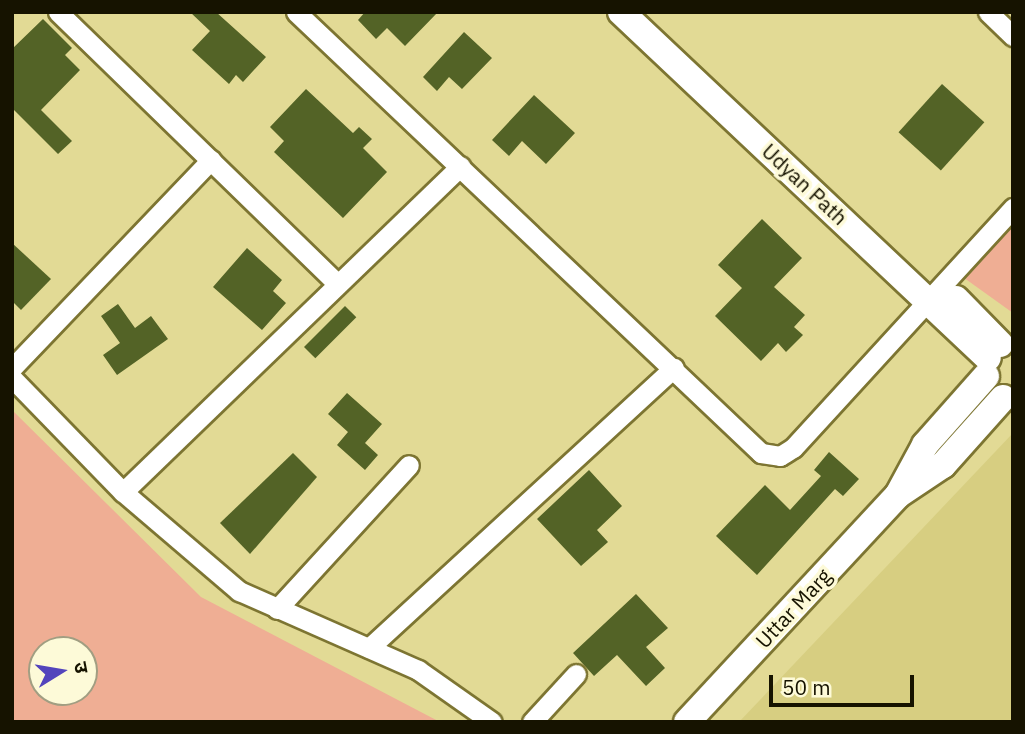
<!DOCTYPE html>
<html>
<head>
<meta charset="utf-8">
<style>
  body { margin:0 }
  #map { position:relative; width:1025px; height:734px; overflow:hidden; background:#e2da95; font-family:"IBM Plex Sans","Noto Sans Devanagari",sans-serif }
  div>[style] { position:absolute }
  .built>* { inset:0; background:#d7ce81 }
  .green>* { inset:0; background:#efae94 }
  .building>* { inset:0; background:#536326; transform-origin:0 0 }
  .roads { filter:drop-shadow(2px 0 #7d7532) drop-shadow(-2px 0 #7d7532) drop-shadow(0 2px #7d7532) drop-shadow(0 -2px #7d7532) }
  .minor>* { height:19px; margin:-9.5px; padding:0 9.5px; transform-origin:9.5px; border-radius:9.5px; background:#fff }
  .secondary>* { height:26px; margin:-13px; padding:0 13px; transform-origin:13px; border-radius:13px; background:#fff }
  span { translate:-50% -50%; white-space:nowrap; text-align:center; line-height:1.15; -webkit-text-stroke:7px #fdfad8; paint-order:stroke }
  .street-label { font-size:21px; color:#161300 }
  .frame { position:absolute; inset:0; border:14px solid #161300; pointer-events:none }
  .north { position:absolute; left:28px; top:636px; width:70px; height:70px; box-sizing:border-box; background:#fdfad8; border:2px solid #a19e82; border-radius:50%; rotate:79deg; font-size:19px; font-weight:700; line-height:28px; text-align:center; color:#161300 }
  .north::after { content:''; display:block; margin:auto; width:24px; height:32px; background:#5344bc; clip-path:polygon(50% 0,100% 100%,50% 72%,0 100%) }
  .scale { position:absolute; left:769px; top:675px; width:145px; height:32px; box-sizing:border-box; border:4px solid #161300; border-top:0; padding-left:9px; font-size:21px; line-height:24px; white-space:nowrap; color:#161300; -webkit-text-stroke:5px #fdfad8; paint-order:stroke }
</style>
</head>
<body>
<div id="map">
  <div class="built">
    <i style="clip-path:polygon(1013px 433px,1013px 722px,739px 722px)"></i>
  </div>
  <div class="green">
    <i style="clip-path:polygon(1013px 218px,1013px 313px,960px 275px)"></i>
    <i style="clip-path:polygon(evenodd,12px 410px,201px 597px,440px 722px,12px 722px,12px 410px,42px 650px,84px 650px,84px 692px,42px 692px,42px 650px)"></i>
  </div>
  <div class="building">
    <i style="clip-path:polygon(190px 12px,216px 12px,266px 57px,243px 82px,236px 75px,229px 84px,192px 50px,210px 31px)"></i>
    <i style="clip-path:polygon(365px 12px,438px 12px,405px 46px,387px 28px,376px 39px,358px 20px)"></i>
    <i style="clip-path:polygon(43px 19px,72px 48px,65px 55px,80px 70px,41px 110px,72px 141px,58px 154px,12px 108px,12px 49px)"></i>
    <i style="clip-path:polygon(464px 32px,492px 58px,462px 89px,449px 77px,437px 91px,423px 77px)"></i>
    <i style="left:942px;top:84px;width:57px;height:65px;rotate:42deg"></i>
    <i style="clip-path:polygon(306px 89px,353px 133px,359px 127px,372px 139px,363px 148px,387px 172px,343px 218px,274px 152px,284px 141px,270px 127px)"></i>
    <i style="clip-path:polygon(534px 95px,575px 133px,546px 164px,522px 141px,509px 156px,492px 140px)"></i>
    <i style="clip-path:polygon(762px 219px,802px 258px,774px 287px,805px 315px,794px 327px,803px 335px,786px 352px,778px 343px,761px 361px,715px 316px,742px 288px,718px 265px)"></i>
    <i style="clip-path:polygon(12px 243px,51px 279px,21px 310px,12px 301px)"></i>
    <i style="clip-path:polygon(247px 248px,282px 280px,273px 291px,286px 303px,262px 330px,213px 287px)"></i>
    <i style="clip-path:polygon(118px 304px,135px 328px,151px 316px,168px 339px,117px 375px,103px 355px,120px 343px,101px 316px)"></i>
    <i style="left:345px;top:306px;width:16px;height:58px;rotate:45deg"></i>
    <i style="clip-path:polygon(347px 393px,382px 424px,365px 443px,378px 455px,365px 470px,337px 445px,348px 432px,328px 414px)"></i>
    <i style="clip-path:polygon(829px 452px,859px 479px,843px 496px,835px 489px,757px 575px,716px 536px,765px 485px,790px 510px,821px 476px,814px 470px)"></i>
    <i style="clip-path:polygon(293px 453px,317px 477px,250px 554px,220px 523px)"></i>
    <i style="clip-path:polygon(589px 470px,622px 506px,597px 530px,608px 542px,581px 566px,537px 519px)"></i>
    <i style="clip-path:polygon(636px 594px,668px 628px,646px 647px,665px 668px,646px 686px,617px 655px,594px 676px,573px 653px)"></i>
  </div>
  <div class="roads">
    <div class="minor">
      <i style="left:58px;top:12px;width:386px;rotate:44.2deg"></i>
      <i style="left:296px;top:12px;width:641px;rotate:43.48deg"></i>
      <i style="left:761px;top:453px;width:19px;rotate:9deg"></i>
      <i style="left:780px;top:456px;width:15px;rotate:-32deg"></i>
      <i style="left:793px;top:448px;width:326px;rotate:-47.5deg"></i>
      <i style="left:988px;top:12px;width:35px;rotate:44deg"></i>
      <i style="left:12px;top:368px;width:288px;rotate:-46.3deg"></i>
      <i style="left:12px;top:378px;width:159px;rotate:45.8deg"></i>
      <i style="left:123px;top:492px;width:153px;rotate:40.5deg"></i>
      <i style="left:239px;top:591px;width:196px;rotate:23.8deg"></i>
      <i style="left:418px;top:670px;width:90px;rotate:35.1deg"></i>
      <i style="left:123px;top:492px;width:469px;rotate:-44deg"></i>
      <i style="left:277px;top:609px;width:195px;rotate:-47.5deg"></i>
      <i style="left:369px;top:648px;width:414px;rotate:-42.6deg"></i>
      <i style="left:532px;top:722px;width:65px;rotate:-47.5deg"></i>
    </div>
    <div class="secondary">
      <i style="left:621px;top:12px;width:504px;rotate:43.31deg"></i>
      <i style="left:956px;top:299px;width:63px;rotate:45.6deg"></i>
      <i style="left:898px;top:495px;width:57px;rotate:-61.6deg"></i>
      <i style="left:925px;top:445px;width:92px;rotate:-48.5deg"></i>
      <i style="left:687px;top:722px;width:310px;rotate:-47.1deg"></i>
      <i style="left:898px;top:495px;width:54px;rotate:-33.7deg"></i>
      <i style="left:943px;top:465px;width:90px;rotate:-48.2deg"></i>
    </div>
  </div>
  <div class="street-label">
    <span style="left:805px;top:184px;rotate:43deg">Udyan Path</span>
    <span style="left:793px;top:608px;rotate:-47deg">Uttar Marg</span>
  </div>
  <div class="frame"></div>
  <div class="north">उ</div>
  <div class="scale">50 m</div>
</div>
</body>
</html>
